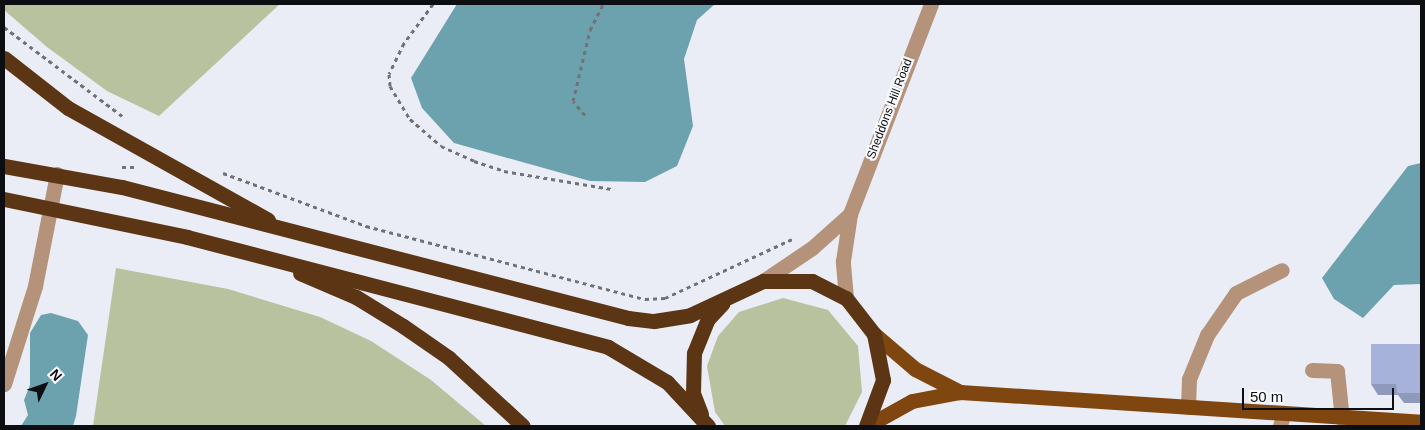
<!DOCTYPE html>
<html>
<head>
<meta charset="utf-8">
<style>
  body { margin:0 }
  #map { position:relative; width:1425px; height:430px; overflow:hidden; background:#eaedf5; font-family:Arial,sans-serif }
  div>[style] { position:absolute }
  .green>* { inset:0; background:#b8c29e }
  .water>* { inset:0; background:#6ca2ae }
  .path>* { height:3px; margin-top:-1.5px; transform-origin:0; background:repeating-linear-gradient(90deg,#717278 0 4px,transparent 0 8px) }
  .minor>* { height:15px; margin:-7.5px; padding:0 7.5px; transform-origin:7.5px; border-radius:7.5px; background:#b4937a }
  .major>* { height:15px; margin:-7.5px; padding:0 7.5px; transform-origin:7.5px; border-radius:7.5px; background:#80460f }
  .highway>* { height:15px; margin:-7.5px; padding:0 7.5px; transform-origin:7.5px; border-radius:7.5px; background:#5c3514 }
  .wall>* { inset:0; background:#8f99bb }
  .building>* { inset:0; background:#a6b2da }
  span { translate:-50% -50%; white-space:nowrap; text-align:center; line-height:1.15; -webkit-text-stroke:4.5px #f9fafe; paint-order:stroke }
  .street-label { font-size:12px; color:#0d0e11 }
  .frame { position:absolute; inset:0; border:5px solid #0d0e11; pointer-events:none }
  .north { position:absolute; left:20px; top:360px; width:50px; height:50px; -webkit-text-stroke:4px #f9fafe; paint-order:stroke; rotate:48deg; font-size:14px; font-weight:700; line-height:20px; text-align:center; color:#0d0e11 }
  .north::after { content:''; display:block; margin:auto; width:18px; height:22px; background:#0d0e11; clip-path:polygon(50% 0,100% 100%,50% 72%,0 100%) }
  .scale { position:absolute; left:1242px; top:388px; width:152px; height:22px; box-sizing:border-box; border:2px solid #0d0e11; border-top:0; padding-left:6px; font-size:15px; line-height:18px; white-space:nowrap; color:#0d0e11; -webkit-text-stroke:4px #f9fafe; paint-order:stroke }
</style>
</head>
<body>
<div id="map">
  <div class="green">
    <i style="clip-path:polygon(4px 4px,280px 4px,159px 116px,107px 91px,47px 47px,4px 10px)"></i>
    <i style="clip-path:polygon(116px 268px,228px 289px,320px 317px,371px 341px,431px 380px,486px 426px,93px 426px)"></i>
    <i style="clip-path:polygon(783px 298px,828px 310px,858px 346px,862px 392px,845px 426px,725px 426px,715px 412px,707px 366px,718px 336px,739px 312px)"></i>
  </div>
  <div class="water">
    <i style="clip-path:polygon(457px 4px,715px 4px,697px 20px,684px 59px,693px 126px,677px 166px,645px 182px,590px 181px,454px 143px,422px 108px,411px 78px)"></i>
    <i style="clip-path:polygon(1421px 163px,1421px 284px,1394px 285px,1363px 318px,1334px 299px,1322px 278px,1408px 166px)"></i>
    <i style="clip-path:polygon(51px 313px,78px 321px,88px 335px,76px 416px,73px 426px,21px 426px,28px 415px,24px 400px,30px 385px,30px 333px,41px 315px)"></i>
  </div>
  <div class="path">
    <i style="left:433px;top:4px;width:49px;rotate:126.6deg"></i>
    <i style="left:404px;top:43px;width:34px;rotate:116deg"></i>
    <i style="left:389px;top:74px;width:12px;rotate:85deg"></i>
    <i style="left:390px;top:86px;width:39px;rotate:59deg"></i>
    <i style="left:410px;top:119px;width:41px;rotate:41.1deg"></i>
    <i style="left:441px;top:146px;width:36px;rotate:24deg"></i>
    <i style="left:474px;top:161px;width:32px;rotate:18deg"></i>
    <i style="left:504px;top:171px;width:109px;rotate:9.5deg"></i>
    <i style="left:4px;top:27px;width:148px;rotate:37deg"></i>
    <i style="left:585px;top:115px;width:18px;rotate:-131deg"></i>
    <i style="left:573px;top:101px;width:73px;rotate:-76.5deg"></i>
    <i style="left:590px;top:30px;width:29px;rotate:-63deg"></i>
    <i style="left:122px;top:167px;width:14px"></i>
    <i style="left:223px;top:173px;width:153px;rotate:20.3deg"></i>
    <i style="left:366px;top:226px;width:288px;rotate:14.7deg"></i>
    <i style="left:645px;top:299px;width:20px;rotate:-3deg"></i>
    <i style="left:665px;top:298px;width:140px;rotate:-24.9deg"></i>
  </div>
  <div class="minor">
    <i style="left:763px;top:281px;width:59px;rotate:-34deg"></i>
    <i style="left:812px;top:248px;width:51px;rotate:-41.8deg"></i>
    <i style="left:846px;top:298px;width:37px;rotate:-95deg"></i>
    <i style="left:843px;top:261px;width:48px;rotate:-81.5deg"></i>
    <i style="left:850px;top:214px;width:225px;rotate:-68.9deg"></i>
    <i style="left:1312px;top:370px;width:25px;rotate:2deg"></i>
    <i style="left:1337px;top:371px;width:48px;rotate:84.1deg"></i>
    <i style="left:4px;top:384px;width:103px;rotate:-72.4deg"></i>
    <i style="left:35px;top:286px;width:114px;rotate:-78.9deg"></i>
    <i style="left:1188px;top:407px;width:28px;rotate:-88deg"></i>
    <i style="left:1189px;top:379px;width:48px;rotate:-67.8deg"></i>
    <i style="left:1207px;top:335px;width:51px;rotate:-55.4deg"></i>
    <i style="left:1236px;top:293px;width:51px;rotate:-26.6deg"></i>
    <i style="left:1280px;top:426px;width:11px;rotate:-75deg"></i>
  </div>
  <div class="major">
    <i style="left:874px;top:334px;width:54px;rotate:40.5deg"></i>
    <i style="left:915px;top:369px;width:51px;rotate:27.1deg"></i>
    <i style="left:867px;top:426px;width:51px;rotate:-29.1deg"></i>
    <i style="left:912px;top:401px;width:49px;rotate:-10.6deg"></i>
    <i style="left:960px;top:392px;width:462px;rotate:3.7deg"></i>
  </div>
  <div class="highway">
    <i style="left:4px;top:58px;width:81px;rotate:38deg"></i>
    <i style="left:68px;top:108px;width:229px;rotate:29.2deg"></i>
    <i style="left:4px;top:166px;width:120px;rotate:10.1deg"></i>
    <i style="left:122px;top:187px;width:523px;rotate:14.51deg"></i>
    <i style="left:628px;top:318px;width:26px;rotate:7deg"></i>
    <i style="left:654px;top:321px;width:36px;rotate:-9deg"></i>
    <i style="left:690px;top:315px;width:81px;rotate:-25deg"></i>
    <i style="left:763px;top:281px;width:49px"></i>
    <i style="left:812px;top:281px;width:38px;rotate:27deg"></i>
    <i style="left:846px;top:298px;width:46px;rotate:52.1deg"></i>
    <i style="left:874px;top:334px;width:47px;rotate:78.9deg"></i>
    <i style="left:883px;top:380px;width:49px;rotate:110.3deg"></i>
    <i style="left:4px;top:199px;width:187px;rotate:11.7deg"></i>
    <i style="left:187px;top:237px;width:435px;rotate:14.6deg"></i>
    <i style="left:608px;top:347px;width:69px;rotate:30.7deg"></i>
    <i style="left:667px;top:382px;width:60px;rotate:47deg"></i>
    <i style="left:300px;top:273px;width:61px;rotate:23.2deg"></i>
    <i style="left:356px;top:297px;width:55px;rotate:31.7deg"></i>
    <i style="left:403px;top:326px;width:56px;rotate:34.8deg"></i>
    <i style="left:449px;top:358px;width:100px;rotate:42.6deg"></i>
    <i style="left:701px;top:414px;width:22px;rotate:-111deg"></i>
    <i style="left:693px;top:393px;width:40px;rotate:-88.6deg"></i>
    <i style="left:694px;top:353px;width:37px;rotate:-68deg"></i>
    <i style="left:708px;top:319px;width:21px;rotate:-47deg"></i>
  </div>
  <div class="wall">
    <i style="clip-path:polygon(1421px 344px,1421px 403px,1404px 403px,1398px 395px,1378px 395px,1371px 384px)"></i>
  </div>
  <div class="building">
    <i style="clip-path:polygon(1371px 344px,1421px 344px,1421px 393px,1397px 393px,1396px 384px,1371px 384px)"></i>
  </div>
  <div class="street-label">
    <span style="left:890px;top:109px;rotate:-69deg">Sheddons Hill Road</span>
  </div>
  <div class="frame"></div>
  <div class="north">N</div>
  <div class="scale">50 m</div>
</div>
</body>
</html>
